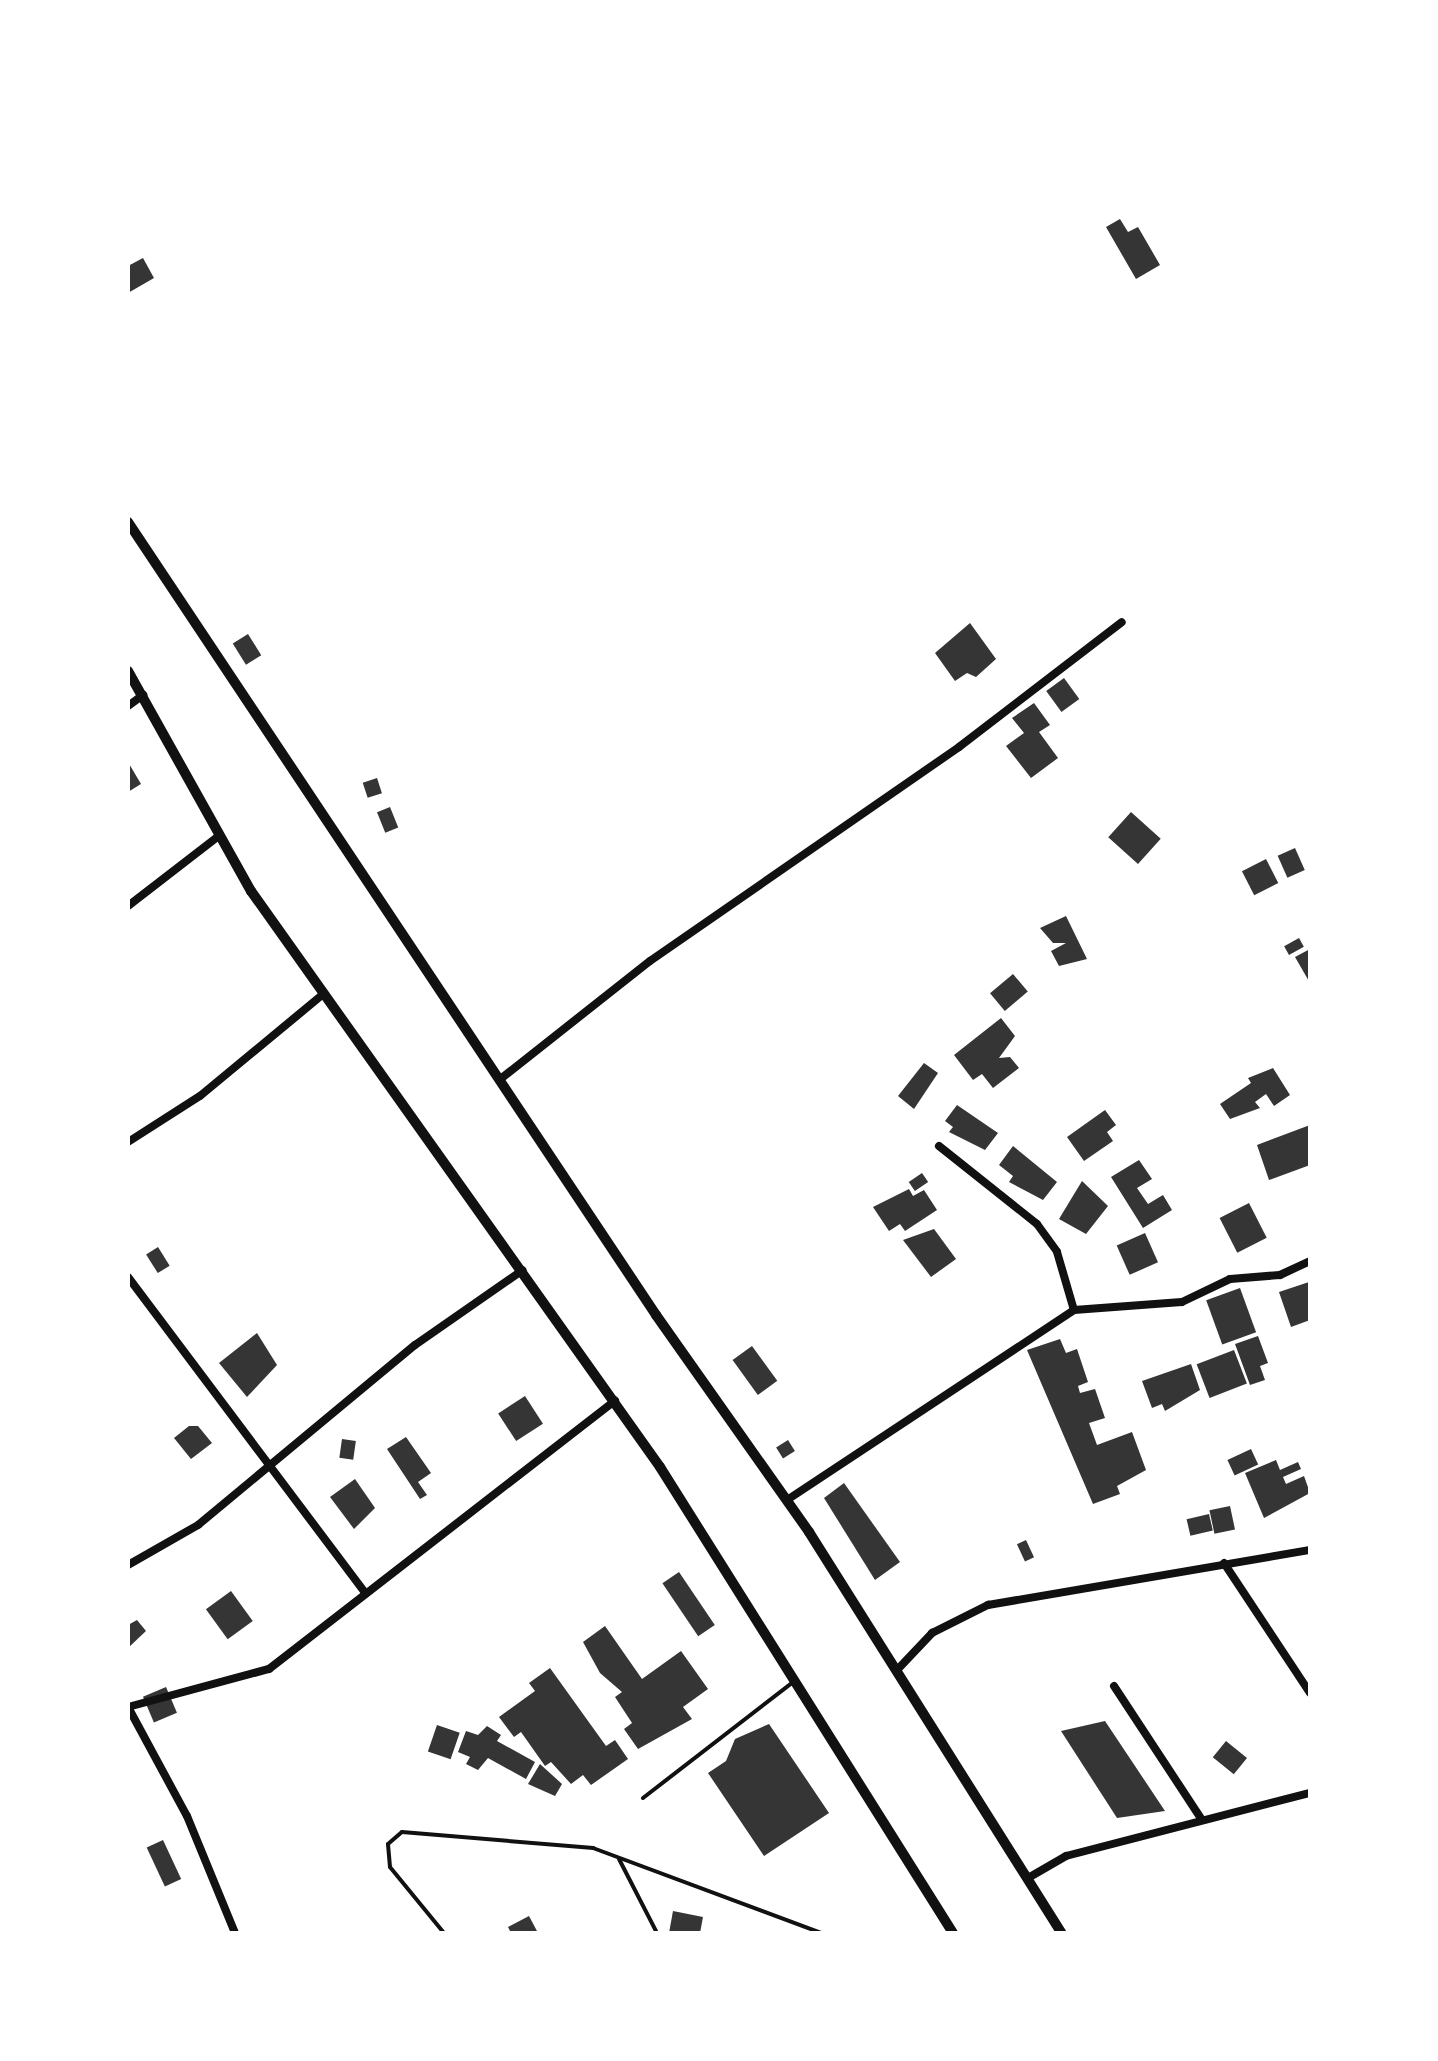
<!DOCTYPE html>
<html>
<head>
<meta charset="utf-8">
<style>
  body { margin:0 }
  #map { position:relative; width:1438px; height:2061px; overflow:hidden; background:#fff; font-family:Arial,sans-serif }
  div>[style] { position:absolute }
  .building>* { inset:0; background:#353535; transform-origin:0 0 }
  .service>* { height:4px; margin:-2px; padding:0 2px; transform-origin:2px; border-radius:2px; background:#111 }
  .minor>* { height:8px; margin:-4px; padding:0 4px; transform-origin:4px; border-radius:4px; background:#111 }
  .tertiary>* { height:10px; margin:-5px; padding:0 5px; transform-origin:5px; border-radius:5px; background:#111 }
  span { translate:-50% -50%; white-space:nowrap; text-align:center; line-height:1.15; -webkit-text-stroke:7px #fff; paint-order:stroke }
  .frame { position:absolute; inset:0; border:130px solid #fff; pointer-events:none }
</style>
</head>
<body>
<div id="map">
  <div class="building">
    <i style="clip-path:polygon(1120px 219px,1128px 232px,1138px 227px,1160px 265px,1136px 279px,1106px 227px)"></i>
    <i style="clip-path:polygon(143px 258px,154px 278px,128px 293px,128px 266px)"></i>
    <i style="clip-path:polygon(970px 623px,996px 659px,976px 677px,967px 673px,955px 681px,935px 653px)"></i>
    <i style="left:248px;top:634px;width:25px;height:18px;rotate:58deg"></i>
    <i style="left:1064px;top:678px;width:26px;height:22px;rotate:54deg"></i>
    <i style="clip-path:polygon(1034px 703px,1050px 725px,1039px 732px,1058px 758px,1031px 778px,1006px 746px,1024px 733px,1012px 718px)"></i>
    <i style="clip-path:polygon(128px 762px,141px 784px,128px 792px)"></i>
    <i style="left:377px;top:778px;width:16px;height:15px;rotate:72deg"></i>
    <i style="left:390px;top:807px;width:22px;height:14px;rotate:68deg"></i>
    <i style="left:1131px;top:812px;width:40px;height:34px;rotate:42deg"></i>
    <i style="left:1295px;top:848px;width:24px;height:19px;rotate:66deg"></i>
    <i style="left:1266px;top:859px;width:27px;height:27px;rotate:63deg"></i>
    <i style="clip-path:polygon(1066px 916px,1087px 959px,1059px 966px,1051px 951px,1066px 943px,1053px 943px,1040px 928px)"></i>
    <i style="left:1299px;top:938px;width:10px;height:17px;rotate:61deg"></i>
    <i style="clip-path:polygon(1310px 949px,1310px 983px,1295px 957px)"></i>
    <i style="left:1013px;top:974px;width:23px;height:30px;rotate:50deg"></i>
    <i style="clip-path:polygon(1001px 1018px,1015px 1036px,999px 1058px,1010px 1057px,1019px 1068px,993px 1088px,982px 1074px,973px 1080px,954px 1055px)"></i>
    <i style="clip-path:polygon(924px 1063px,938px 1073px,914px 1109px,898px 1096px)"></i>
    <i style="clip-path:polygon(1273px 1068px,1290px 1095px,1274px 1106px,1266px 1094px,1255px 1102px,1260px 1108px,1230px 1119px,1220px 1104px,1251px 1083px,1248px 1078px)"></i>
    <i style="clip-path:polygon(957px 1105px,998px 1133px,985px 1150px,949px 1132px,953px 1127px,945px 1121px)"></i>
    <i style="clip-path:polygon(1105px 1110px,1116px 1125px,1107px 1132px,1113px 1141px,1084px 1161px,1067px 1137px)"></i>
    <i style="clip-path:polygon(1310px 1125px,1310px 1165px,1269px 1180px,1257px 1145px)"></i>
    <i style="clip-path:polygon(1013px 1146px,1057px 1182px,1043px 1200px,1009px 1182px,1013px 1176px,999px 1165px)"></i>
    <i style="clip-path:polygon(1139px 1160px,1152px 1179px,1137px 1188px,1148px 1204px,1163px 1195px,1172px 1210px,1143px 1228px,1111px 1177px)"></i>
    <i style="left:922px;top:1173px;width:11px;height:16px;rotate:56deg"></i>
    <i style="clip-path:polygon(1082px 1181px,1108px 1206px,1086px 1234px,1059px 1219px)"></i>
    <i style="clip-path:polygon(909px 1189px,913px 1196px,924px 1190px,937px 1210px,905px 1231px,900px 1224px,889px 1231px,873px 1207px)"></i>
    <i style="left:1249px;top:1203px;width:39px;height:33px;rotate:63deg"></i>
    <i style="clip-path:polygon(934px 1229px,956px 1259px,931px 1277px,903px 1240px)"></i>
    <i style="left:1145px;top:1233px;width:32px;height:31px;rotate:66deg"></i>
    <i style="left:158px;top:1247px;width:22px;height:14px;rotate:58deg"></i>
    <i style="clip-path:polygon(1309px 1282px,1310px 1320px,1291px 1327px,1279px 1292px)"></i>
    <i style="left:1240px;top:1288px;width:47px;height:36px;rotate:70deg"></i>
    <i style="clip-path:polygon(257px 1333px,277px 1365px,247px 1397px,219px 1363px)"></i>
    <i style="clip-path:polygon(1258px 1336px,1268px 1363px,1260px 1366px,1265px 1380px,1250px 1385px,1235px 1344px)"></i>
    <i style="clip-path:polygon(1060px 1339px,1066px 1353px,1077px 1349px,1088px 1382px,1078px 1386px,1080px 1393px,1095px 1389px,1105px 1418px,1089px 1423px,1097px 1445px,1132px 1432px,1146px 1470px,1117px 1486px,1120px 1494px,1093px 1504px,1027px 1350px)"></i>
    <i style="left:752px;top:1346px;width:43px;height:24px;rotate:54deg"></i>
    <i style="left:1234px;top:1350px;width:36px;height:40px;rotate:69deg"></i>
    <i style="clip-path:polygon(1191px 1364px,1200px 1390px,1165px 1411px,1162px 1404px,1152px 1408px,1142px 1381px)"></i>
    <i style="left:525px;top:1396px;width:33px;height:32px;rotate:57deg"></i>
    <i style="clip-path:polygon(189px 1426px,198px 1426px,212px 1443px,191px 1459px,174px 1438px)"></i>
    <i style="clip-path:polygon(406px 1437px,431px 1473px,418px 1482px,427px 1495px,420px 1499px,387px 1449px)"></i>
    <i style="left:342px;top:1439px;width:14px;height:19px;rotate:8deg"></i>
    <i style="left:788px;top:1440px;width:13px;height:14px;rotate:58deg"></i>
    <i style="left:1251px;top:1449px;width:17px;height:26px;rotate:65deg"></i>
    <i style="clip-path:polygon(1276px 1460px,1280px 1470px,1298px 1462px,1301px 1469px,1283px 1477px,1286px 1484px,1304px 1476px,1310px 1493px,1264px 1518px,1245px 1473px)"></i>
    <i style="clip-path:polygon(355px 1479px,375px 1508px,354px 1529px,330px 1497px)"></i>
    <i style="clip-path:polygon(844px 1483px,900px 1562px,875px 1580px,824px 1498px)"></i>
    <i style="left:1230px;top:1506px;width:24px;height:21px;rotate:78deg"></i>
    <i style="left:1209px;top:1514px;width:17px;height:23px;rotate:77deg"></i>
    <i style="left:1026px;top:1540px;width:19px;height:10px;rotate:65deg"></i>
    <i style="left:679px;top:1572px;width:64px;height:20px;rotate:56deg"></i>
    <i style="left:231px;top:1591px;width:37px;height:31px;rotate:54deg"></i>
    <i style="clip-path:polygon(137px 1620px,146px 1631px,128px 1648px,128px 1625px)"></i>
    <i style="clip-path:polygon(605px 1626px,642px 1679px,681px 1651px,708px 1689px,683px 1707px,692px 1719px,638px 1749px,624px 1729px,632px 1723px,615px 1697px,622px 1692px,600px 1673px,583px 1642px)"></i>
    <i style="clip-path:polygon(550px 1668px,606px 1746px,615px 1740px,628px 1759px,591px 1785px,583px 1775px,571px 1784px,551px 1762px,545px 1766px,521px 1732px,514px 1737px,499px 1717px,535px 1691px,529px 1683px)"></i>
    <i style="left:166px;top:1687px;width:28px;height:25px;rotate:67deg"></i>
    <i style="clip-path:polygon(1105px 1721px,1165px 1811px,1117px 1818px,1061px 1731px)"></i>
    <i style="clip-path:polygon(769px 1724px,829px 1813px,764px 1856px,708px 1773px,726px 1761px,735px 1739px)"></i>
    <i style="left:437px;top:1725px;width:24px;height:28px;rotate:19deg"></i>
    <i style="clip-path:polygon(487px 1726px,501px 1735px,497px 1741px,535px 1762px,526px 1779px,488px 1758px,478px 1770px,466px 1764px,470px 1757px,458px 1752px,466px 1731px,478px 1735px)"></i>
    <i style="left:1226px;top:1741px;width:27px;height:21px;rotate:39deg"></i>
    <i style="clip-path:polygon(540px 1764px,562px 1784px,555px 1796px,528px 1784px)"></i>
    <i style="left:163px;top:1840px;width:43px;height:18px;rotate:65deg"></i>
    <i style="clip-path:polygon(673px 1911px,703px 1917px,700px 1933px,669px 1933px)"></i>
    <i style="clip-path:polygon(529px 1916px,538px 1933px,511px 1933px,508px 1927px)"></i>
  </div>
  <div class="service">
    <i style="left:643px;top:1798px;width:190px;rotate:-37.7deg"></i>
    <i style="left:619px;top:1859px;width:83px;rotate:62.8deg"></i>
    <i style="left:444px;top:1933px;width:85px;rotate:-129.3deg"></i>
    <i style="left:390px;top:1867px;width:23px;rotate:-95deg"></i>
    <i style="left:388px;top:1844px;width:18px;rotate:-41deg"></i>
    <i style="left:402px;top:1832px;width:192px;rotate:4.8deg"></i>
    <i style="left:593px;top:1848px;width:244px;rotate:20.4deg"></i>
  </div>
  <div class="minor">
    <i style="left:128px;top:706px;width:19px;rotate:-36deg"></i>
    <i style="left:128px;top:906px;width:116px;rotate:-37.7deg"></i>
    <i style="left:503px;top:1077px;width:187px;rotate:-38.3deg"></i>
    <i style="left:650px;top:961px;width:376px;rotate:-34.7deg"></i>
    <i style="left:959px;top:747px;width:205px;rotate:-37.5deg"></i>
    <i style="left:128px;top:1142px;width:85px;rotate:-32.6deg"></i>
    <i style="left:200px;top:1096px;width:158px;rotate:-39.6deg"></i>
    <i style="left:939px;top:1146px;width:125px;rotate:38.5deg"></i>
    <i style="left:1037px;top:1224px;width:34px;rotate:54deg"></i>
    <i style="left:1057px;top:1252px;width:60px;rotate:73.7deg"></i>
    <i style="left:128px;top:1277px;width:396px;rotate:53.1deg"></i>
    <i style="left:787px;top:1500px;width:344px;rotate:-33.5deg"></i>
    <i style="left:1074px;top:1310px;width:108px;rotate:-4.2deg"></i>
    <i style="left:1182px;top:1302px;width:53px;rotate:-25.6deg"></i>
    <i style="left:1230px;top:1279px;width:50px;rotate:-4.6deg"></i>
    <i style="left:1280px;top:1275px;width:33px;rotate:-25deg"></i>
    <i style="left:1224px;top:1563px;width:156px;rotate:56.5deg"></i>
    <i style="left:128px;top:1565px;width:81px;rotate:-29.7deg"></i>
    <i style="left:198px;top:1525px;width:282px;rotate:-39.7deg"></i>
    <i style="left:415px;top:1345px;width:131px;rotate:-34.8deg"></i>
    <i style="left:898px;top:1669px;width:50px;rotate:-46.6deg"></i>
    <i style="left:932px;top:1633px;width:63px;rotate:-26.6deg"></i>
    <i style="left:988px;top:1605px;width:327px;rotate:-9.7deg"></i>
    <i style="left:1114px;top:1686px;width:160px;rotate:56.7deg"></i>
    <i style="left:128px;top:1707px;width:146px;rotate:-15.1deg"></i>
    <i style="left:269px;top:1669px;width:438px;rotate:-37.8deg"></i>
    <i style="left:128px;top:1707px;width:124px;rotate:61.6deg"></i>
    <i style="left:187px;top:1816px;width:126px;rotate:67.7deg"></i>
    <i style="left:1028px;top:1878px;width:44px;rotate:-30.1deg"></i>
    <i style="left:1066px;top:1856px;width:252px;rotate:-14.5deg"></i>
  </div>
  <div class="tertiary">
    <i style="left:128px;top:522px;width:953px;rotate:56.34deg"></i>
    <i style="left:656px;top:1315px;width:266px;rotate:54.8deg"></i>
    <i style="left:809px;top:1532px;width:474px;rotate:57.8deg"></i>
    <i style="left:128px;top:671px;width:252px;rotate:60.8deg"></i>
    <i style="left:251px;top:891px;width:706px;rotate:54.62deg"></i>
    <i style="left:660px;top:1467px;width:550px;rotate:57.84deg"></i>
  </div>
  <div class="frame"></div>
</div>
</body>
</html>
